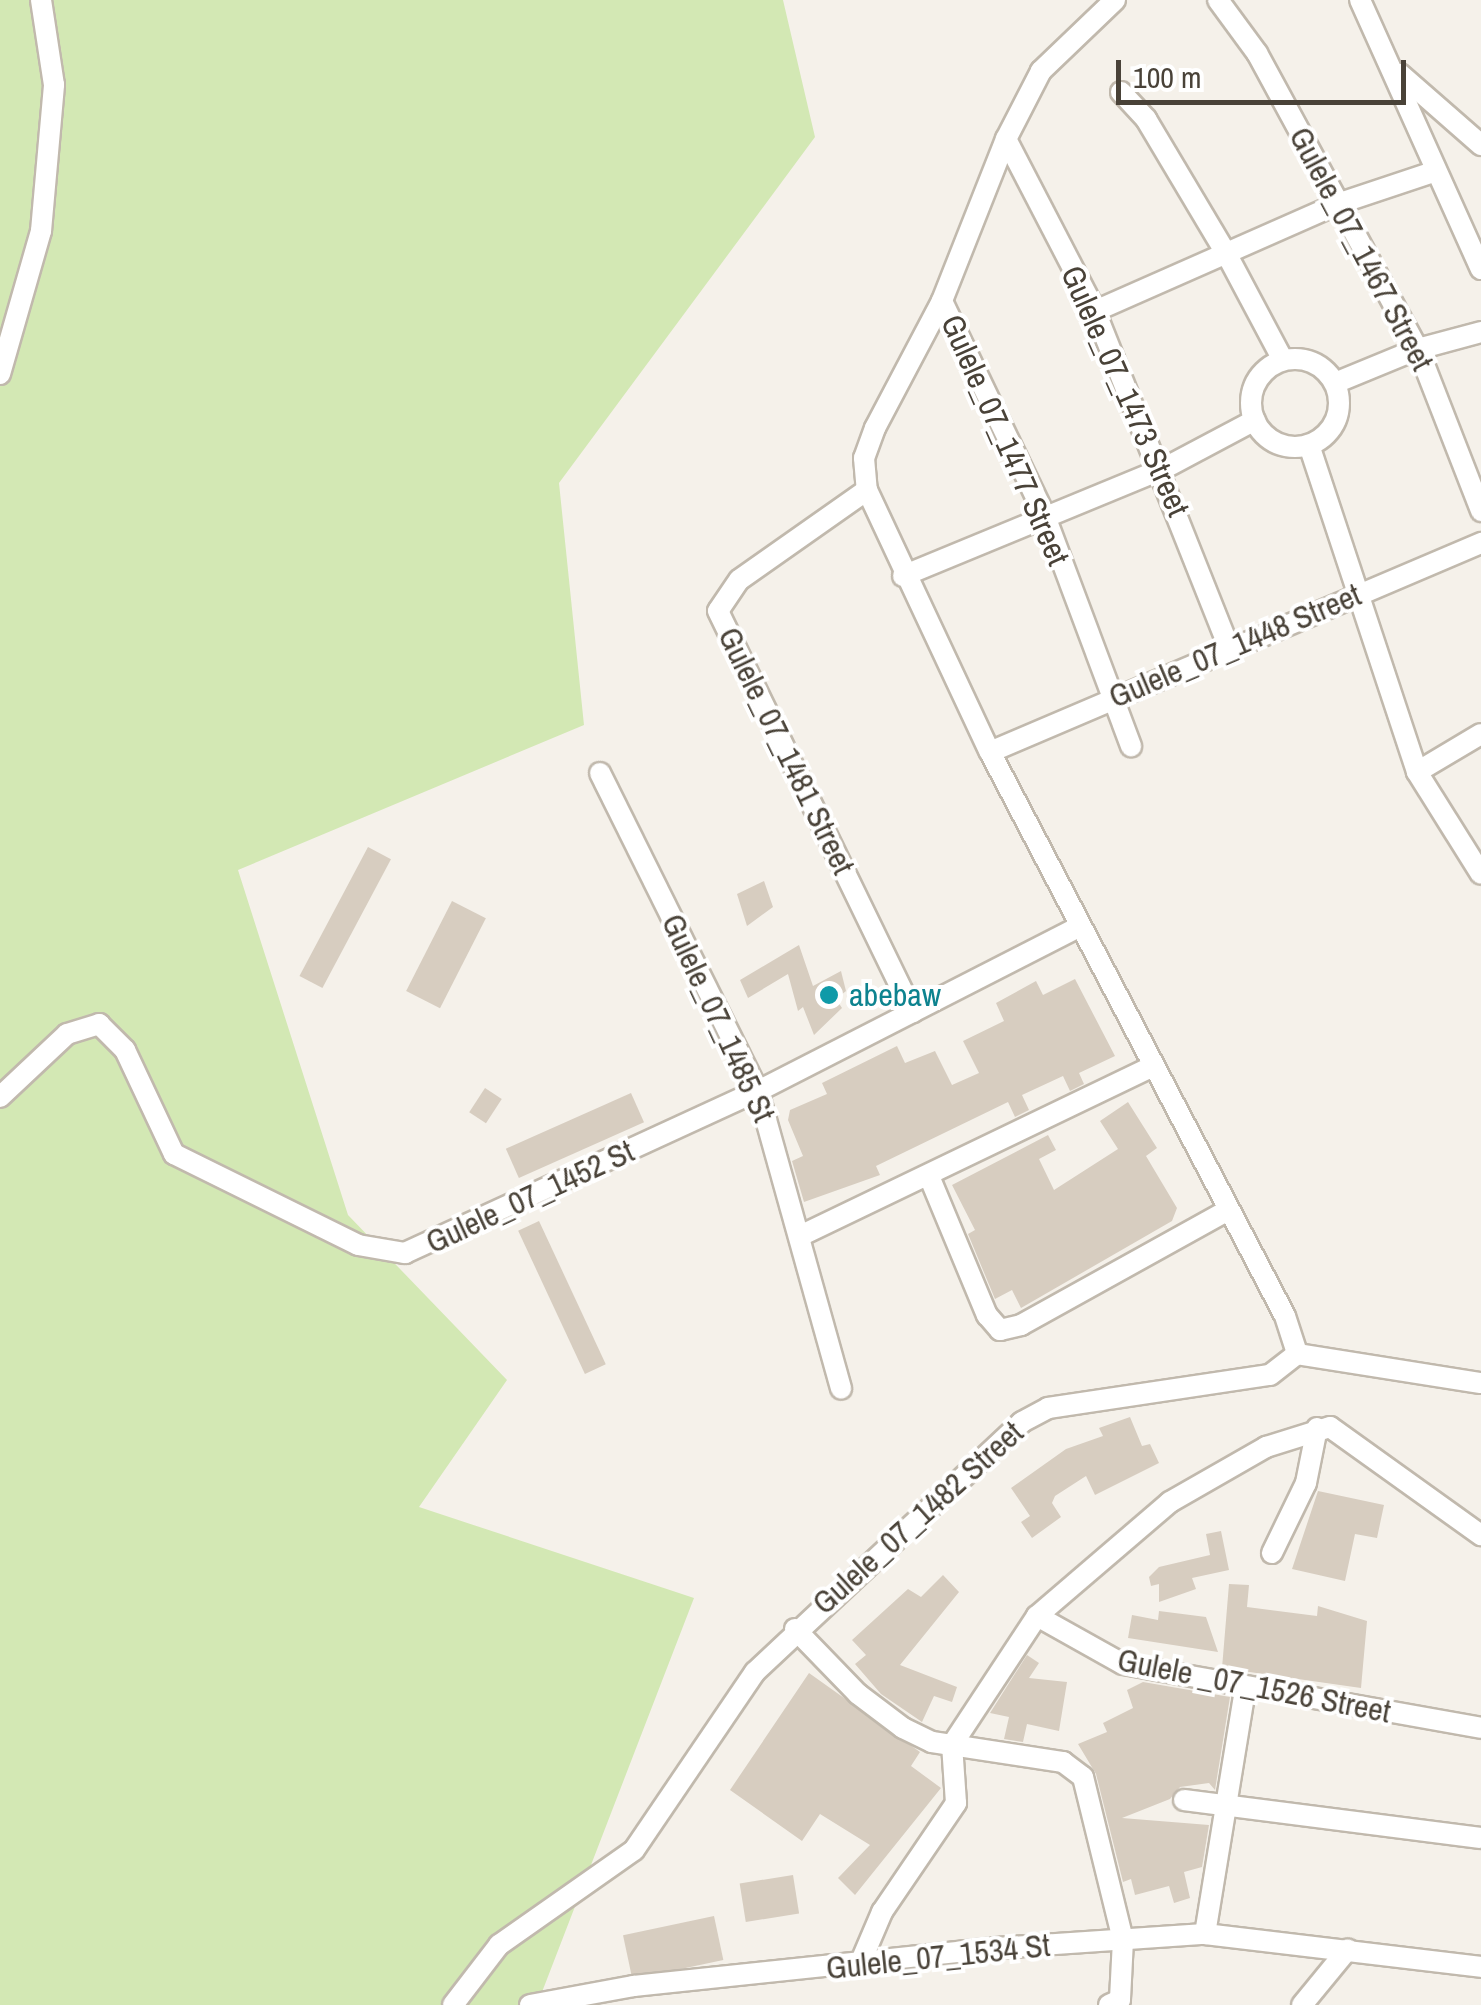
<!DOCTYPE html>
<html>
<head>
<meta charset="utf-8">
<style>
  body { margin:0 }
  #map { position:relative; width:1481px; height:2005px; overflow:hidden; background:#f5f1ea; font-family:"Archivo Narrow",sans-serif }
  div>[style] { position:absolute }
  .green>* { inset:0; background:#d3e8b4 }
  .building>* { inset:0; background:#d7cdc0; transform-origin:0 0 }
  .roads { filter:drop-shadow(2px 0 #c1b9ad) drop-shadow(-2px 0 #c1b9ad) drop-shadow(0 2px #c1b9ad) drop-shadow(0 -2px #c1b9ad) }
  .minor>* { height:20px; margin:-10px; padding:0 10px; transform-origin:10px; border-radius:10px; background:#fff }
  .minor>.ring { margin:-10px; padding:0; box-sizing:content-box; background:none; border:20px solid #fff; border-radius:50% }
  .dots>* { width:28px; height:28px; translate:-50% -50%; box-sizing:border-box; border:5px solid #fff; border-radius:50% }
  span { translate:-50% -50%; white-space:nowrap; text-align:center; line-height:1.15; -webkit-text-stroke:8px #fff; paint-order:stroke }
  .street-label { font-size:32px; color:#494238 }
  .culture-label { font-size:32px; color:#0d838f }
  .left { translate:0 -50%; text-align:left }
  .scale { position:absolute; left:1116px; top:60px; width:290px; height:45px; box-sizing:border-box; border:5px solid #494238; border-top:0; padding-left:12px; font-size:30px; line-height:35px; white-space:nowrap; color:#494238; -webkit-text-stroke:8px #fff; paint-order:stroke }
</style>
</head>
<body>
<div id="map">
  <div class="green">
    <i style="clip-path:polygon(0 0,783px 0,815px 137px,559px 483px,584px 725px,238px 870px,348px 1215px,507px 1380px,419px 1507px,694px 1598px,537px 2005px,0 2005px)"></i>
  </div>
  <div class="building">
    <i style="left:368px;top:847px;width:26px;height:146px;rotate:28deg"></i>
    <i style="clip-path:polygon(764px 881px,773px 907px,747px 926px,737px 894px)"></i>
    <i style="left:452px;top:901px;width:38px;height:101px;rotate:27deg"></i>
    <i style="clip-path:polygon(799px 945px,813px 986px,841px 971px,846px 991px,836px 999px,842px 1008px,814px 1035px,803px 1007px,798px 1011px,788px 974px,748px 998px,740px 980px)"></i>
    <i style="clip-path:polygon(1075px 979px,1115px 1056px,1079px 1073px,1084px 1084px,1070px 1091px,1063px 1076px,1022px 1095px,1029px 1110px,1015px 1117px,1008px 1102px,876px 1166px,880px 1175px,804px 1202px,792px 1161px,803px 1156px,788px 1120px,790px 1110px,827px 1094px,822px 1083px,897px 1046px,905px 1063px,935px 1051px,952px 1085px,979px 1073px,963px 1041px,1004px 1021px,996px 1003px,1036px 981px,1043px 995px)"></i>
    <i style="left:485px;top:1088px;width:20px;height:29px;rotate:33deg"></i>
    <i style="left:631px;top:1093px;width:32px;height:137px;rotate:66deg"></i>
    <i style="clip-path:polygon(1128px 1102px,1157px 1148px,1146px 1156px,1177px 1208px,1172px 1221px,1021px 1308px,1012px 1290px,995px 1299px,968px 1234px,975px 1230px,952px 1185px,1048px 1135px,1056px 1150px,1039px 1159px,1054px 1190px,1118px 1149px,1100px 1121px)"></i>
    <i style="left:539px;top:1221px;width:158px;height:23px;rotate:65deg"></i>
    <i style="clip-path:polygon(1130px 1417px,1142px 1446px,1150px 1444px,1159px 1463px,1095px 1495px,1086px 1476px,1055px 1496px,1052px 1503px,1061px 1517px,1032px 1538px,1021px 1522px,1030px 1516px,1011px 1488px,1066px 1449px,1103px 1436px,1099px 1428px)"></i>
    <i style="clip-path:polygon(1318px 1491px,1384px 1505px,1377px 1538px,1355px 1534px,1345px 1581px,1292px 1569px)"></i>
    <i style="clip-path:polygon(1221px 1531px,1229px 1570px,1192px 1578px,1196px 1589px,1159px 1602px,1159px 1584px,1151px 1586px,1149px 1577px,1159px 1567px,1210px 1555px,1206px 1534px)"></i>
    <i style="clip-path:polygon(943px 1575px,959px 1592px,900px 1665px,957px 1687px,952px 1702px,934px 1696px,922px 1722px,881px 1694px,855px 1664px,866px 1655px,852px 1640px,908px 1589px,921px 1597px)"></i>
    <i style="clip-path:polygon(1229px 1584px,1249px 1585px,1247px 1607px,1317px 1616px,1318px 1606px,1367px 1621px,1361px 1688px,1222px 1668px)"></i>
    <i style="clip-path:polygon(1159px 1611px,1206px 1617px,1218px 1652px,1128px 1638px,1132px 1615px,1158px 1620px)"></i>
    <i style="clip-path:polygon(1027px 1655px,1039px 1663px,1029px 1678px,1067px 1682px,1059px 1731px,1027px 1724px,1023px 1742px,1004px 1739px,1009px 1717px,990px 1713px)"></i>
    <i style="clip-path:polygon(809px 1673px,920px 1752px,911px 1766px,941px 1788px,855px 1895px,838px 1878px,870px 1845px,820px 1814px,802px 1841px,730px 1790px)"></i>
    <i style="clip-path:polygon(1143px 1682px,1230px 1697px,1215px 1790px,1209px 1783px,1180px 1787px,1170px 1799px,1122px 1818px,1209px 1825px,1202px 1867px,1184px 1872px,1190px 1898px,1174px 1903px,1169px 1886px,1135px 1895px,1131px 1879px,1123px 1882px,1096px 1774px,1078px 1744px,1107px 1732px,1103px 1723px,1133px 1708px,1127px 1690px)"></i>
    <i style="left:793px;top:1875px;width:39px;height:54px;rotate:81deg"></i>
    <i style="left:714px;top:1916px;width:45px;height:93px;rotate:78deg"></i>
  </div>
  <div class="roads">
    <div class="minor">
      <i style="left:1115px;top:0;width:103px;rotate:136.2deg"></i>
      <i style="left:1041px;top:71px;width:76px;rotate:117.2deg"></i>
      <i style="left:1006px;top:139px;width:174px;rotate:111.6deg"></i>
      <i style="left:942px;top:301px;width:144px;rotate:117.8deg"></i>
      <i style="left:875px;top:428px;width:32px;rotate:110deg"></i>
      <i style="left:864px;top:458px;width:32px;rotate:85deg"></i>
      <i style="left:867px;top:490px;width:289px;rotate:64.9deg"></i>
      <i style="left:990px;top:752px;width:636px;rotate:62.39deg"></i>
      <i style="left:1285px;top:1316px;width:40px;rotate:72deg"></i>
      <i style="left:1218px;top:0;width:66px;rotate:53.7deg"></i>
      <i style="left:1257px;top:53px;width:337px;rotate:61.5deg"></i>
      <i style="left:1418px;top:349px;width:174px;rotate:68.7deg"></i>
      <i style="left:1360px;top:0;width:295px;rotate:65.8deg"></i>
      <i style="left:1400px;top:74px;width:108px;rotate:41.2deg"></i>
      <i style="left:1121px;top:92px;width:37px;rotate:47deg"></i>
      <i style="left:1146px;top:119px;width:156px;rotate:59.2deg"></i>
      <i style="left:1226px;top:253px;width:121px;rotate:62deg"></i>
      <i style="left:1006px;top:139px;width:194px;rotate:62.6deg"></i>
      <i style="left:1095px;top:311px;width:365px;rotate:68.3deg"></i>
      <i style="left:942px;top:301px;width:238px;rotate:64.4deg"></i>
      <i style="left:1045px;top:516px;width:246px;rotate:69.5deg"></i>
      <i style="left:1095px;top:311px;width:268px;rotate:-23.8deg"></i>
      <i style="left:1340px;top:203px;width:101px;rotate:-18.4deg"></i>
      <i class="ring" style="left:1251px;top:359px;width:68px;height:68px"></i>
      <i style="left:0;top:374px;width:149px;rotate:-74deg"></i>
      <i style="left:41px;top:231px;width:147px;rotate:-84.9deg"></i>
      <i style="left:54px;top:85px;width:86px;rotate:-98.7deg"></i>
      <i style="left:1335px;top:383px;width:90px;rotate:-22.3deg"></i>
      <i style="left:1418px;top:349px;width:65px;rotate:-15.1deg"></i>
      <i style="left:1309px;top:445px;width:344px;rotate:71.7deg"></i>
      <i style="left:1417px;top:772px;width:120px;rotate:57.9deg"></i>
      <i style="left:867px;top:490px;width:156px;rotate:144.9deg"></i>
      <i style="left:739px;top:580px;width:37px;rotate:124deg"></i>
      <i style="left:718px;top:611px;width:446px;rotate:64.1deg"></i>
      <i style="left:903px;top:576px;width:281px;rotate:-22.4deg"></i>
      <i style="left:1163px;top:469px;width:104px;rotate:-28deg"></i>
      <i style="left:990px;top:752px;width:534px;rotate:-23.06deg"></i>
      <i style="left:1417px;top:772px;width:74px;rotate:-30.7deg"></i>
      <i style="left:600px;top:773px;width:355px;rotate:63.6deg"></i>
      <i style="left:758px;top:1091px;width:309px;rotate:74.4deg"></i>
      <i style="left:0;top:1097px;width:92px;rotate:-43.2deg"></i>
      <i style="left:67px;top:1034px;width:34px;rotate:-17deg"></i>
      <i style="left:99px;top:1024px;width:37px;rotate:45deg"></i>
      <i style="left:125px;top:1050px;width:115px;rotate:64.8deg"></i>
      <i style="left:174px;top:1154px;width:205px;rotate:26.3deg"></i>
      <i style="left:358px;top:1245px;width:48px;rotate:9.7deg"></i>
      <i style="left:405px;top:1253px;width:388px;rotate:-24.7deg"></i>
      <i style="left:758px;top:1091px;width:362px;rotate:-27.1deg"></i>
      <i style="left:929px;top:1176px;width:151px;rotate:67.4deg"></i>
      <i style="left:987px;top:1315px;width:20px;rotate:49deg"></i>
      <i style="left:1000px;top:1330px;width:22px;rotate:-13deg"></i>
      <i style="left:1021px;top:1325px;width:235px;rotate:-29deg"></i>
      <i style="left:802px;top:1235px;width:387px;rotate:-25.7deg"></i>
      <i style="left:1297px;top:1354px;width:186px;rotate:9deg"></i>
      <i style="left:1272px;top:1553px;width:78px;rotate:-64.1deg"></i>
      <i style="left:1306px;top:1483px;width:56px;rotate:-78.7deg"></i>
      <i style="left:1037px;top:1616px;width:98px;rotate:29.2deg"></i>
      <i style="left:1123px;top:1664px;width:364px;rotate:10.1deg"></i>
      <i style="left:795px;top:1629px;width:91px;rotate:45.9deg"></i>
      <i style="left:858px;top:1694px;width:56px;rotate:37.1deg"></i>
      <i style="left:903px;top:1728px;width:32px;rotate:26deg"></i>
      <i style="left:932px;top:1742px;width:133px;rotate:8.7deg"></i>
      <i style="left:1063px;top:1762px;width:25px;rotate:37deg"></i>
      <i style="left:1083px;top:1777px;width:168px;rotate:76.2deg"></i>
      <i style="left:1123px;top:1940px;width:60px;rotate:92.9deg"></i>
      <i style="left:1120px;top:2000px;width:12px;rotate:156deg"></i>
      <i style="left:1184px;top:1800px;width:299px;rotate:7.3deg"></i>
      <i style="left:1205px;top:1934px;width:246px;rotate:-80.7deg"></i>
      <i style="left:859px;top:1966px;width:59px;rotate:-66.9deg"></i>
      <i style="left:882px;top:1912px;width:132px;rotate:-55.8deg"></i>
      <i style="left:956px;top:1803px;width:58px;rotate:-93.9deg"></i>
      <i style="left:952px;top:1745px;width:154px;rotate:-56.6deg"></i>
      <i style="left:1037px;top:1616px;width:175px;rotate:-40.6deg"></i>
      <i style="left:1170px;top:1502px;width:111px;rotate:-29.8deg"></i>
      <i style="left:1266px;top:1447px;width:67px;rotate:-17.4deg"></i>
      <i style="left:1330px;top:1427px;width:186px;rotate:35.6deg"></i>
      <i style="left:453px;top:2005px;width:76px;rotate:-52.5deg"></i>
      <i style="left:499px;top:1945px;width:165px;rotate:-35.1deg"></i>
      <i style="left:634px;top:1850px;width:215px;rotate:-55.8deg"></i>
      <i style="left:755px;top:1672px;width:366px;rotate:-43.1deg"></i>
      <i style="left:1022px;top:1422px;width:30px;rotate:-28deg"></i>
      <i style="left:1048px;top:1408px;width:224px;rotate:-8.5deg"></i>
      <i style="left:1270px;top:1375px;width:34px;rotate:-38deg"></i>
      <i style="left:530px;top:2005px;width:106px;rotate:-10.4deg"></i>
      <i style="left:634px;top:1986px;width:365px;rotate:-6deg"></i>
      <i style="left:997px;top:1948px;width:208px;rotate:-3.9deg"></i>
      <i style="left:1205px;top:1934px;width:278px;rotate:6.8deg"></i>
      <i style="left:1302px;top:2005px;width:72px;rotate:-50.6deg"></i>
    </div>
  </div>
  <div class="dots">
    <i style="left:829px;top:995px;background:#0f9aa8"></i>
  </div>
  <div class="street-label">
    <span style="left:1361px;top:249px;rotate:62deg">Gulele_07_1467 Street</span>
    <span style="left:1125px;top:391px;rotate:66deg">Gulele_07_1473 Street</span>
    <span style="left:1005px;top:440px;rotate:66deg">Gulele_07_1477 Street</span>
    <span style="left:1235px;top:646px;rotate:-23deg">Gulele_07_1448 Street</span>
    <span style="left:786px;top:751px;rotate:64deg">Gulele_07_1481 Street</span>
    <span style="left:718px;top:1018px;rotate:65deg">Gulele_07_1485 St</span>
    <span style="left:530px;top:1197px;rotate:-25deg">Gulele_07_1452 St</span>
    <span style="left:918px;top:1518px;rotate:-42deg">Gulele_07_1482 Street</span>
    <span style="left:1254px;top:1686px;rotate:11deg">Gulele _07_1526 Street</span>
    <span style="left:938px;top:1957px;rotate:-6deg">Gulele_07_1534 St</span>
  </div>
  <div class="culture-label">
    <span class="left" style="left:849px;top:995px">abebaw</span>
  </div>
  <div class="scale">100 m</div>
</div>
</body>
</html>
